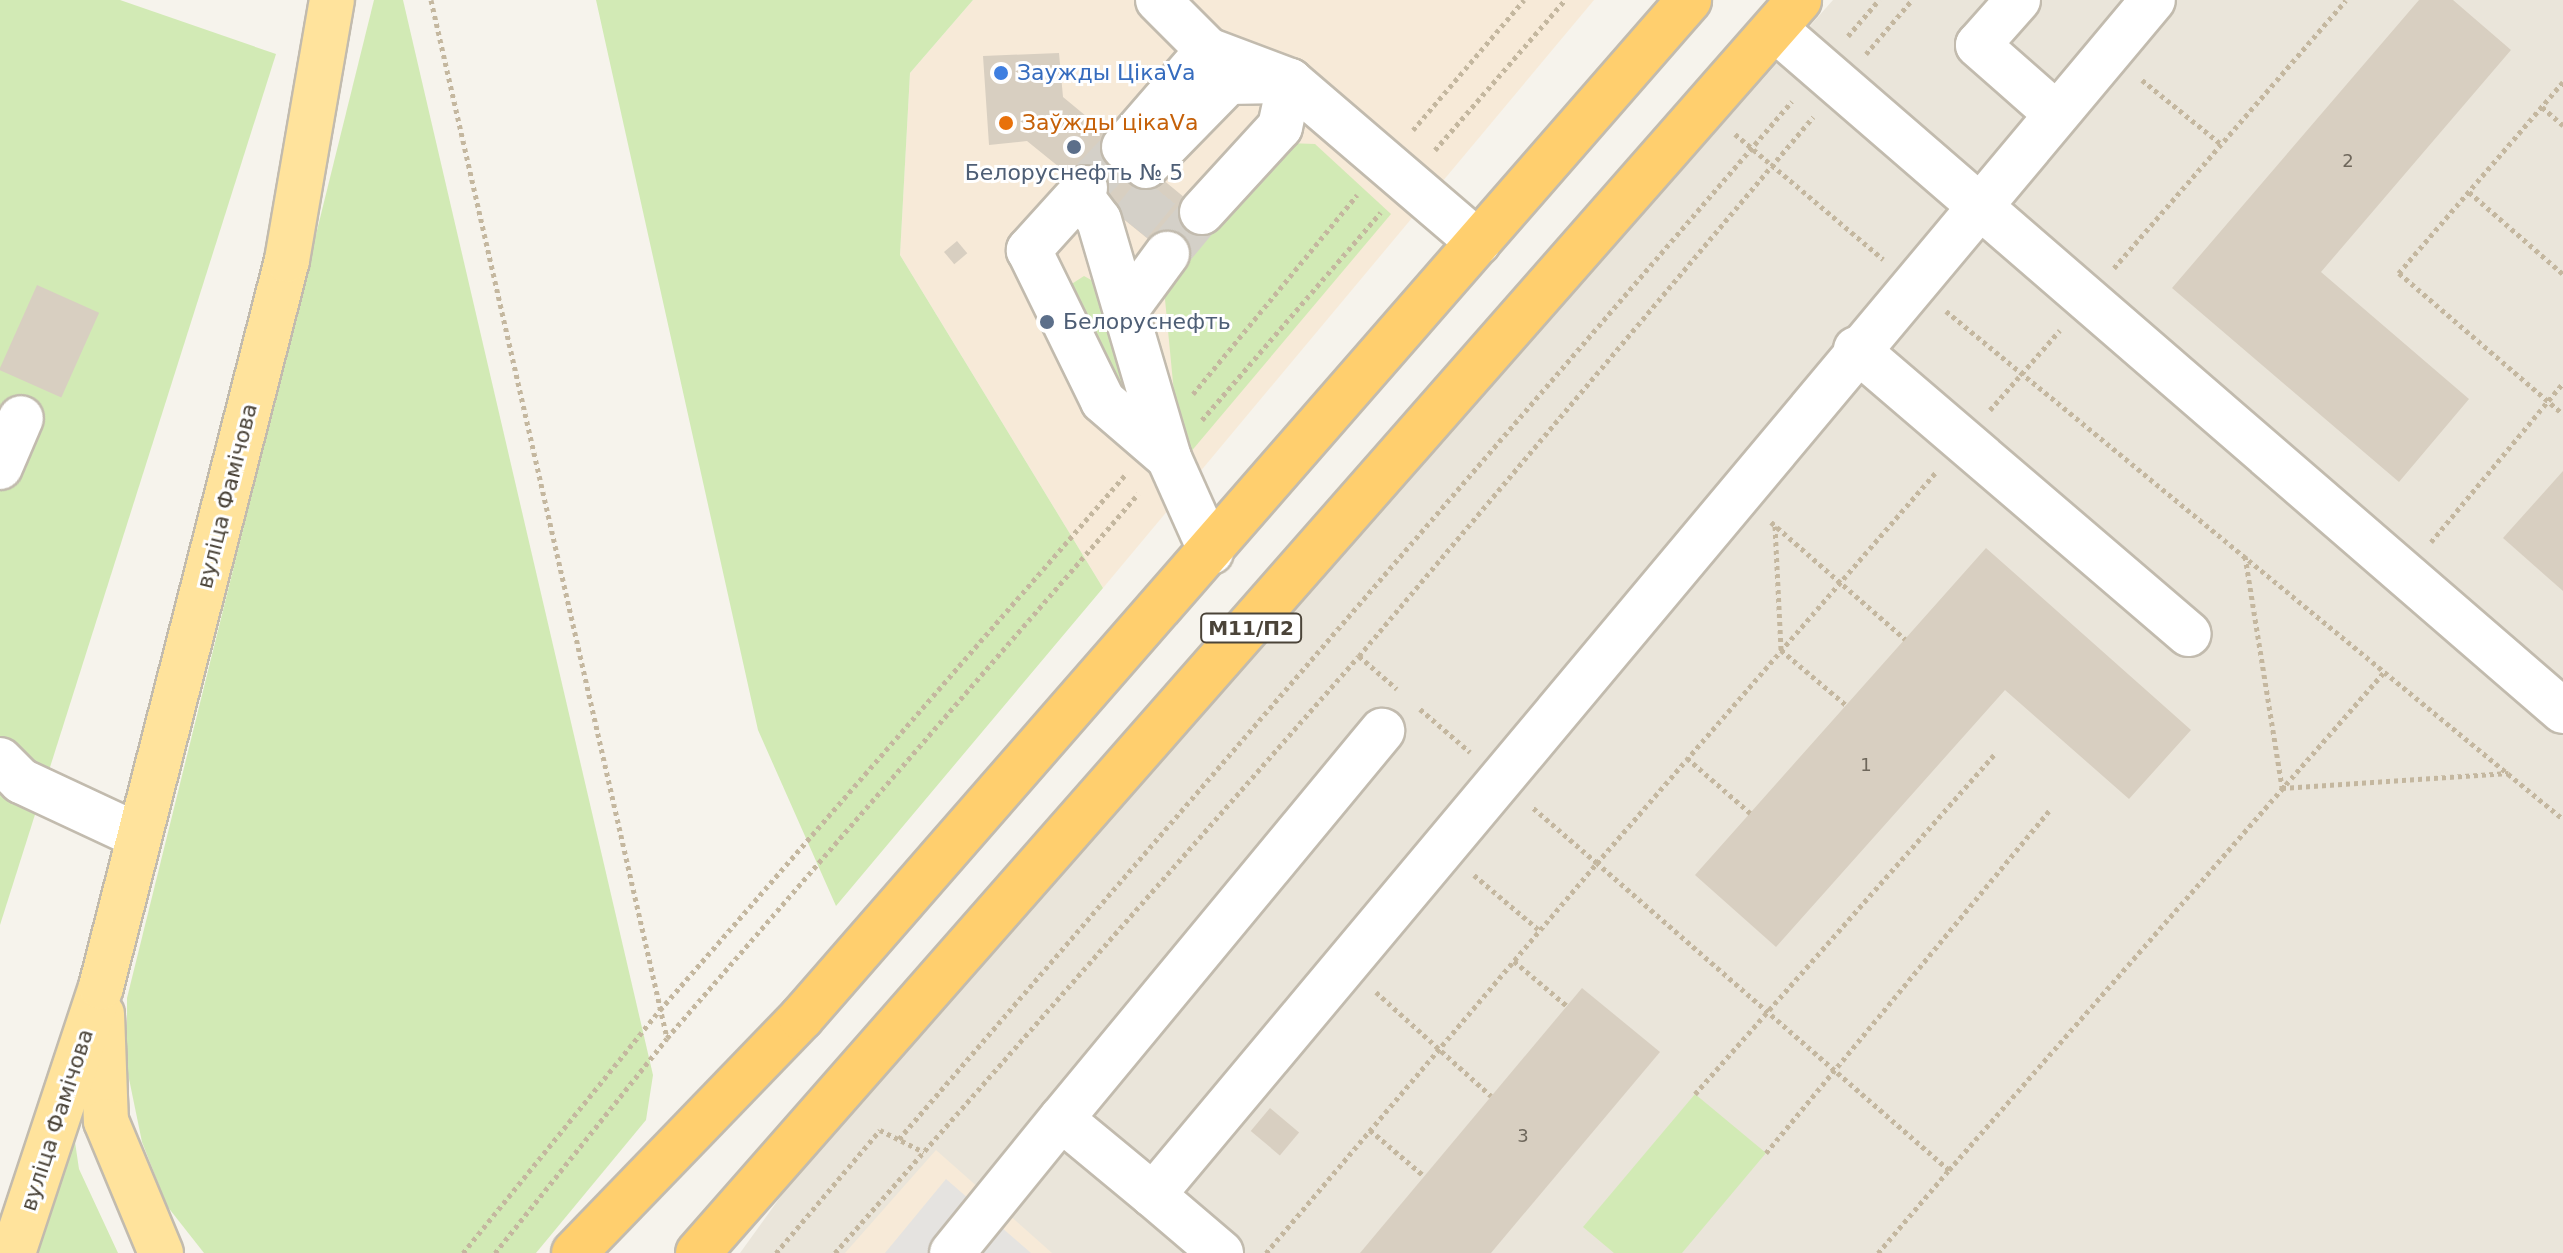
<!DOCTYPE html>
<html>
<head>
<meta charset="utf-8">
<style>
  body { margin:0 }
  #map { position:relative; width:2563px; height:1253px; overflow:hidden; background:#f6f3ec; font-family:"DejaVu Sans",sans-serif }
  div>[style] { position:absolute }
  .residential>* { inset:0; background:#eae5da }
  .commercial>* { inset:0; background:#f7ead8 }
  .green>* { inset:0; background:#d2eab5 }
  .parking>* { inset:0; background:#e5e3e0 }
  .building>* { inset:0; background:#d8cfc1; transform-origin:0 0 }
  .minor-tunnel>* { height:44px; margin-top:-22px; transform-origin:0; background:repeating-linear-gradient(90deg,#d4d0c8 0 44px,transparent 0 66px) }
  .path>* { height:5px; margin-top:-2.5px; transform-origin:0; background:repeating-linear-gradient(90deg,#c4b79f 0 4px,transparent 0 8px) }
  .roads { filter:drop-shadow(2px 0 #c2bbae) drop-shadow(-2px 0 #c2bbae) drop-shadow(0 2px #c2bbae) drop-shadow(0 -2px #c2bbae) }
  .minor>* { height:44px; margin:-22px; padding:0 22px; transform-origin:22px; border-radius:22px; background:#fff }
  .major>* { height:44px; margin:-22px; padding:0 22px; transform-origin:22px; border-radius:22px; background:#ffe39c }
  .highway>* { height:44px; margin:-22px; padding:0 22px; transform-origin:22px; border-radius:22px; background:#ffcf6e }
  .dots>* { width:22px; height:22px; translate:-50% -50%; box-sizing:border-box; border:4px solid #fff; border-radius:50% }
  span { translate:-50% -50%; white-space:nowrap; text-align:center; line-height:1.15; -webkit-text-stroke:6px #fff; paint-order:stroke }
  .number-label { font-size:18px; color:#6e675b }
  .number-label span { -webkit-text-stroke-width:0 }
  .shield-label span { padding:2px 6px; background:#fff; border:2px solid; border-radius:6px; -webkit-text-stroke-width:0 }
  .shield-label { font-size:20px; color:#4b4439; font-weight:700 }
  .shop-label { font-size:22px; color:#366cbe }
  .left { translate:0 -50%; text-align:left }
  .food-label { font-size:22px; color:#c56008 }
  .service-label { font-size:22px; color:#4e5e75 }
  .street-label { font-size:22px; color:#4b4439 }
</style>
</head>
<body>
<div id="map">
  <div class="residential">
    <i style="clip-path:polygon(1833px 0,2563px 0,2563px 1253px,740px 1253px,817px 1146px)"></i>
  </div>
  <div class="commercial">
    <i style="clip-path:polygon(973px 0,1594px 0,1103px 588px,900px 255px,910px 73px)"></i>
    <i style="clip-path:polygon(936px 1150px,1052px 1253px,845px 1253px)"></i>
  </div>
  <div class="green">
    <i style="clip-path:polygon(0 0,120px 0,276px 54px,0 925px)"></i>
    <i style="clip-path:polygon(374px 0,403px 0,653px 1075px,646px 1120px,536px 1253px,204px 1253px,167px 1206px,142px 1142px,127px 1069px,127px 998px)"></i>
    <i style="clip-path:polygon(596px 0,973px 0,910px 73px,900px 255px,1103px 588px,836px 906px,758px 730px)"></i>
    <i style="clip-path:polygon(1288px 143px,1315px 144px,1391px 214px,1189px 454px,1177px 424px,1164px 289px,1174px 260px,1208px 217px)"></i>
    <i style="clip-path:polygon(1084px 276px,1093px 281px,1130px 363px,1127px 407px,1067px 287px)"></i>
    <i style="clip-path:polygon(1695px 1094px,1766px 1153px,1682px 1253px,1614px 1253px,1583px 1227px)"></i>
    <i style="clip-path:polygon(68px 1095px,79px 1169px,118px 1253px,23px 1253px)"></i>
  </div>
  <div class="parking">
    <i style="clip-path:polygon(946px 1179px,1031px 1253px,885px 1253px)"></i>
  </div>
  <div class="building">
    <i style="clip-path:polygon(2419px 0,2453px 0,2511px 50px,2321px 272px,2469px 399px,2399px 482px,2172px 288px)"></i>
    <i style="clip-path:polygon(1059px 53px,1063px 97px,1208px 217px,1174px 260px,1027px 141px,989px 145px,983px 56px)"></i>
    <i style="left:957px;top:241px;width:16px;height:17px;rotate:50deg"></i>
    <i style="left:37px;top:285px;width:68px;height:93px;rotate:24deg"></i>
    <i style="clip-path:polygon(2563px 471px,2563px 591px,2503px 538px)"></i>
    <i style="clip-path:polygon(1986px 548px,2191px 730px,2129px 799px,2005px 690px,1776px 947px,1695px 875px)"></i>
    <i style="clip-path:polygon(1582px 988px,1660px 1052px,1491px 1253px,1360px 1253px)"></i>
    <i style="left:1270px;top:1108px;width:38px;height:30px;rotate:40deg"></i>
  </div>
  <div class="minor-tunnel">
    <i style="left:1085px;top:188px;width:57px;rotate:-46.4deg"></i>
    <i style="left:1130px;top:224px;width:55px;rotate:-50.9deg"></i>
    <i style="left:1167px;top:254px;width:55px;rotate:-50.2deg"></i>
  </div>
  <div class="path">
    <i style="left:431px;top:0;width:1064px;rotate:77.19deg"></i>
    <i style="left:1848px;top:36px;width:48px;rotate:-49.3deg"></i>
    <i style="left:1866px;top:54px;width:71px;rotate:-49.6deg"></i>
    <i style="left:2142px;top:80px;width:102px;rotate:39deg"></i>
    <i style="left:2563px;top:82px;width:252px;rotate:130.7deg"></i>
    <i style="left:2399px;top:273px;width:216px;rotate:40.7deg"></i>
    <i style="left:2542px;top:107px;width:28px;rotate:41deg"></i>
    <i style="left:1413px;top:130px;width:171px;rotate:-49.5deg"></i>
    <i style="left:1735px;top:134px;width:194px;rotate:40.2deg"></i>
    <i style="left:1435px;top:150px;width:198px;rotate:-49.1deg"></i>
    <i style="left:2469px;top:192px;width:125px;rotate:41.1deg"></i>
    <i style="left:2114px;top:268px;width:354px;rotate:-49.1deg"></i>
    <i style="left:1946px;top:311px;width:799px;rotate:39.47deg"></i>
    <i style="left:1193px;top:394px;width:258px;rotate:-50.5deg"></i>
    <i style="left:1990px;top:410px;width:106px;rotate:-48.8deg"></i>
    <i style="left:1202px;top:420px;width:274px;rotate:-49.3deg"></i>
    <i style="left:1771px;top:522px;width:178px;rotate:41.1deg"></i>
    <i style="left:1775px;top:526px;width:124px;rotate:87.2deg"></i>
    <i style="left:1781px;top:650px;width:85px;rotate:40.2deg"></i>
    <i style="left:2431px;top:542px;width:207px;rotate:-50.3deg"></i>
    <i style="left:2245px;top:556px;width:235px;rotate:80.9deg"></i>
    <i style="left:2282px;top:788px;width:227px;rotate:-3.8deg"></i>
    <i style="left:1359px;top:656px;width:50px;rotate:41deg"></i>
    <i style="left:1420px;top:709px;width:66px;rotate:40.7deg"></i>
    <i style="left:1687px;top:758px;width:84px;rotate:41.1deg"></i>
    <i style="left:1474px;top:875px;width:85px;rotate:40.2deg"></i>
    <i style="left:1514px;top:961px;width:70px;rotate:40.3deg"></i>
    <i style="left:1376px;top:992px;width:155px;rotate:42.1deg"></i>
    <i style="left:1695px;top:1094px;width:455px;rotate:-48.6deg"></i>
    <i style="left:1370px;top:1130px;width:71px;rotate:40.4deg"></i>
    <i style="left:899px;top:1139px;width:1369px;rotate:-49.29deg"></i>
    <i style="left:1766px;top:1153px;width:445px;rotate:-50.4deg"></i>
    <i style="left:1949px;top:1170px;width:663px;rotate:-48.85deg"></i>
    <i style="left:463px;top:1253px;width:313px;rotate:-51deg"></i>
    <i style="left:660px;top:1010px;width:709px;rotate:-49deg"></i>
    <i style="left:495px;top:1253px;width:275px;rotate:-51.3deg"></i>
    <i style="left:667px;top:1038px;width:720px;rotate:-49.11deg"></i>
    <i style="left:776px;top:1253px;width:161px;rotate:-49.8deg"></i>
    <i style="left:880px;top:1130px;width:49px;rotate:26.6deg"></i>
    <i style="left:835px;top:1253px;width:794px;rotate:-48.73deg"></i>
    <i style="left:1359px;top:656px;width:705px;rotate:-49.89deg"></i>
    <i style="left:1266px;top:1253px;width:512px;rotate:-49.68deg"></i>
    <i style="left:1597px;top:863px;width:87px;rotate:-139.2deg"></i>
    <i style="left:1878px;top:1253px;width:109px;rotate:-49.5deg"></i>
    <i style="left:1949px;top:1170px;width:467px;rotate:-138.9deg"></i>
    <i style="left:1597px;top:863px;width:517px;rotate:-49.07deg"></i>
  </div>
  <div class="roads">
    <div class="minor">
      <i style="left:1158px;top:0;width:71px;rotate:45deg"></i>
      <i style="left:2018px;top:0;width:60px;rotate:131.6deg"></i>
      <i style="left:1978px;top:45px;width:101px;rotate:41.4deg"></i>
      <i style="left:1775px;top:29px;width:1042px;rotate:40.88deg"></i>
      <i style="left:1124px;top:147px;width:128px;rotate:-49.1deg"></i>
      <i style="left:1208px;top:50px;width:88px;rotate:20.7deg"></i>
      <i style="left:1290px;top:81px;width:248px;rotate:40.6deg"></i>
      <i style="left:1146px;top:166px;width:117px;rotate:-45.7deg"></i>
      <i style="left:1228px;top:82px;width:52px;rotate:-1.1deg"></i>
      <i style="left:1085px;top:188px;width:84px;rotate:132.1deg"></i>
      <i style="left:1029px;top:250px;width:168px;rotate:63.9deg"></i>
      <i style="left:1103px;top:401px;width:87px;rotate:40.8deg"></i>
      <i style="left:1080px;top:195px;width:31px;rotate:53deg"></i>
      <i style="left:1099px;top:220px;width:248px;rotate:73.6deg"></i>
      <i style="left:1169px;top:458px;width:103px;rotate:65.9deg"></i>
      <i style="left:1202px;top:212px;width:115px;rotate:-47.5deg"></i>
      <i style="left:1280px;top:127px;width:47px;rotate:-77.7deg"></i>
      <i style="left:1128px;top:307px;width:66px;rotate:-53.7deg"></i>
      <i style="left:1856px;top:349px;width:438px;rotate:40.6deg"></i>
      <i style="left:0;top:467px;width:53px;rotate:-66.8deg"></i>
      <i style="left:0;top:760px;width:30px;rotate:45deg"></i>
      <i style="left:21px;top:781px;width:130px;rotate:25deg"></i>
      <i style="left:1153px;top:1195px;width:119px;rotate:-140.4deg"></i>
      <i style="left:1061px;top:1119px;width:504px;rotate:-50.4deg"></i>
      <i style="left:952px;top:1253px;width:173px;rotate:-50.9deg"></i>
      <i style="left:1221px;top:1253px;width:89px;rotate:-139.5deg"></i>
      <i style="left:1153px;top:1195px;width:1558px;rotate:-50.08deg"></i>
    </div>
    <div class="major">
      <i style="left:102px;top:1014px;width:107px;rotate:87.9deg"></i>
      <i style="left:106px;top:1121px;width:143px;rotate:67.4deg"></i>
      <i style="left:13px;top:1253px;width:280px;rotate:-71.7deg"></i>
      <i style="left:101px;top:987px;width:750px;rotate:-75.65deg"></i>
      <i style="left:287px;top:260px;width:264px;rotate:-80.2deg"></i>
    </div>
    <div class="highway">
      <i style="left:574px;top:1253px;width:327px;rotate:-46deg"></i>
      <i style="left:801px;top:1018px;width:1351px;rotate:-48.9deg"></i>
      <i style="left:698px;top:1253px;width:1668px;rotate:-48.69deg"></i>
    </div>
  </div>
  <div class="dots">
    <i style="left:1001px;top:73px;background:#3f7fe0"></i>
    <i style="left:1006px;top:123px;background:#e8710a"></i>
    <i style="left:1074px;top:147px;background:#5c6f8a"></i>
    <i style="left:1047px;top:322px;background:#5c6f8a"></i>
  </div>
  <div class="number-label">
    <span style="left:2348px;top:161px">2</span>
    <span style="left:1866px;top:765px">1</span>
    <span style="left:1523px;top:1136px">3</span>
  </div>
  <div class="shield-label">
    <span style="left:1251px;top:628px">М11/П2</span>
  </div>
  <div class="shop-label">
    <span class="left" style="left:1017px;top:73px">Заужды ЦікаVа</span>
  </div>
  <div class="food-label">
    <span class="left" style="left:1022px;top:123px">Заўжды цікаVа</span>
  </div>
  <div class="service-label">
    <span style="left:1074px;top:173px">Белоруснефть № 5</span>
    <span class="left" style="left:1063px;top:322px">Белоруснефть</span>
  </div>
  <div class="street-label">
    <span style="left:227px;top:496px;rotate:-76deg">вуліца Фамічова</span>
    <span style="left:57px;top:1120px;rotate:-72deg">вуліца Фамічова</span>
  </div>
</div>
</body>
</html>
